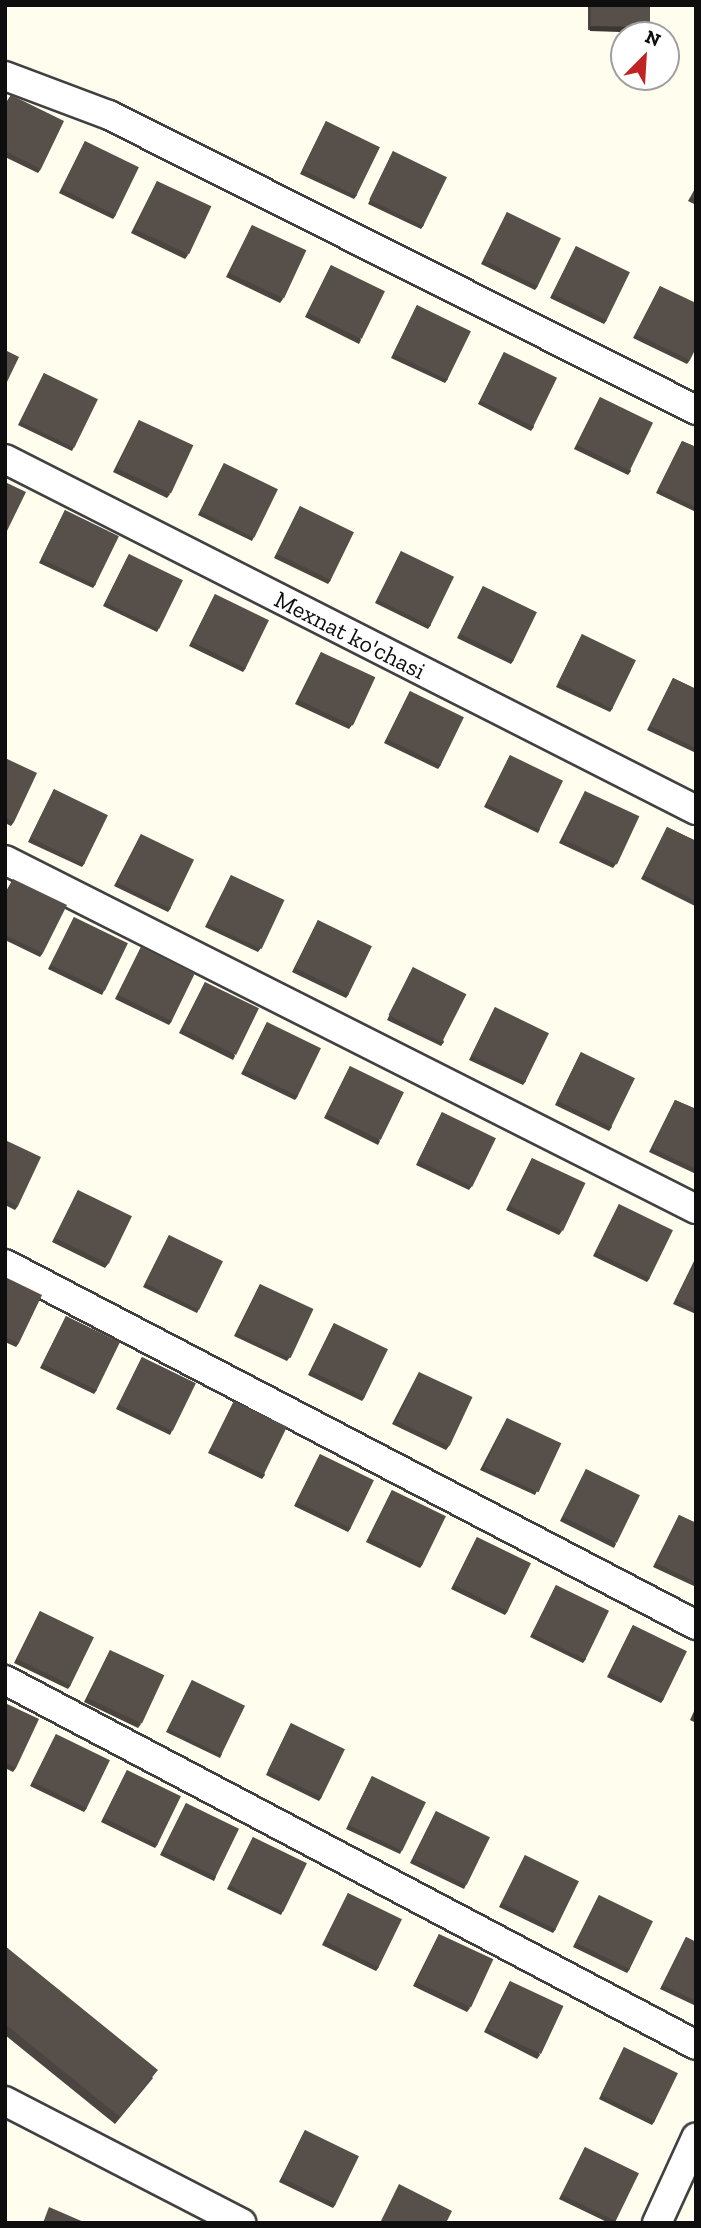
<!DOCTYPE html>
<html>
<head>
<meta charset="utf-8">
<style>
  body { margin:0 }
  #map { position:relative; width:701px; height:2228px; overflow:hidden; background:#fffdee; font-family:"Zilla Slab",serif }
  div>[style] { position:absolute }
  .roads { filter:drop-shadow(2px 0 #414141) drop-shadow(-2px 0 #414141) drop-shadow(0 2px #414141) drop-shadow(0 -2px #414141) }
  .street>* { height:28px; margin:-14px; padding:0 14px; transform-origin:14px; border-radius:14px; background:#fff }
  .wall>* { inset:0; background:#4b4440; transform-origin:0 0 }
  .shaded-wall>* { inset:0; background:#3d3734; transform-origin:0 0 }
  .building>* { inset:0; background:#574f4a; transform-origin:0 0 }
  span { translate:-50% -50%; white-space:nowrap; text-align:center; line-height:1.15; -webkit-text-stroke:7px #fff; paint-order:stroke }
  .street-label { font-size:24px; color:#0e0e0e }
  .frame { position:absolute; inset:0; border:7px solid #0e0e0e; pointer-events:none }
  .north { position:absolute; left:610px; top:21px; width:70px; height:70px; box-sizing:border-box; background:#fff; border:2px solid #9f9f9f; border-radius:50%; rotate:24deg; font-size:19px; font-weight:700; line-height:28px; text-align:center; color:#0e0e0e }
  .north::after { content:''; display:block; margin:auto; width:24px; height:32px; background:#c02423; clip-path:polygon(50% 0,100% 100%,50% 72%,0 100%) }
</style>
</head>
<body>
<div id="map">
  <div class="roads">
    <div class="street">
      <i style="left:5px;top:76px;width:111px;rotate:20.6deg"></i>
      <i style="left:109px;top:115px;width:657px;rotate:26.68deg"></i>
      <i style="left:5px;top:459px;width:775px;rotate:26.93deg"></i>
      <i style="left:5px;top:860px;width:774px;rotate:26.8deg"></i>
      <i style="left:5px;top:1264px;width:780px;rotate:27.58deg"></i>
      <i style="left:5px;top:1680px;width:781px;rotate:27.84deg"></i>
      <i style="left:5px;top:2101px;width:266px;rotate:27.3deg"></i>
      <i style="left:657px;top:2223px;width:94px;rotate:-65.4deg"></i>
    </div>
  </div>
  <div class="wall">
    <i style="left:588px;top:5px;width:62px;height:25px"></i>
    <i style="clip-path:polygon(11px 95px,41px 169px,38px 173px,5px 157px,5px 104px)"></i>
    <i style="clip-path:polygon(326px 121px,357px 195px,354px 199px,300px 174px)"></i>
    <i style="clip-path:polygon(85px 141px,116px 215px,113px 219px,59px 193px)"></i>
    <i style="clip-path:polygon(393px 151px,424px 225px,421px 229px,368px 204px)"></i>
    <i style="clip-path:polygon(157px 181px,188px 255px,185px 259px,131px 233px)"></i>
    <i style="clip-path:polygon(696px 187px,696px 205px,688px 201px)"></i>
    <i style="clip-path:polygon(507px 212px,538px 286px,535px 290px,481px 264px)"></i>
    <i style="clip-path:polygon(252px 225px,283px 299px,280px 303px,226px 277px)"></i>
    <i style="clip-path:polygon(576px 246px,607px 320px,604px 324px,550px 298px)"></i>
    <i style="clip-path:polygon(331px 265px,361px 340px,359px 344px,305px 317px)"></i>
    <i style="clip-path:polygon(660px 286px,690px 360px,687px 364px,633px 338px)"></i>
    <i style="clip-path:polygon(417px 305px,448px 379px,445px 383px,391px 358px)"></i>
    <i style="clip-path:polygon(504px 352px,534px 427px,531px 431px,478px 404px)"></i>
    <i style="clip-path:polygon(44px 373px,74px 447px,72px 451px,18px 425px)"></i>
    <i style="clip-path:polygon(600px 397px,631px 471px,628px 475px,574px 449px)"></i>
    <i style="clip-path:polygon(139px 420px,170px 494px,167px 498px,113px 472px)"></i>
    <i style="clip-path:polygon(682px 441px,696px 447px,696px 512px,656px 493px)"></i>
    <i style="clip-path:polygon(224px 463px,254px 537px,252px 541px,198px 515px)"></i>
    <i style="clip-path:polygon(300px 506px,331px 580px,328px 584px,274px 558px)"></i>
    <i style="clip-path:polygon(65px 510px,96px 584px,93px 588px,39px 563px)"></i>
    <i style="clip-path:polygon(401px 551px,431px 625px,428px 629px,375px 603px)"></i>
    <i style="clip-path:polygon(129px 554px,159px 628px,157px 632px,103px 606px)"></i>
    <i style="clip-path:polygon(483px 586px,514px 660px,511px 664px,457px 638px)"></i>
    <i style="clip-path:polygon(215px 594px,246px 668px,243px 672px,189px 646px)"></i>
    <i style="clip-path:polygon(582px 634px,613px 708px,610px 712px,556px 687px)"></i>
    <i style="clip-path:polygon(321px 652px,352px 725px,349px 729px,295px 704px)"></i>
    <i style="clip-path:polygon(673px 678px,696px 689px,696px 753px,647px 730px)"></i>
    <i style="clip-path:polygon(410px 691px,441px 765px,438px 769px,384px 743px)"></i>
    <i style="clip-path:polygon(510px 755px,540px 829px,538px 833px,484px 807px)"></i>
    <i style="clip-path:polygon(5px 758px,14px 822px,11px 826px,5px 823px)"></i>
    <i style="clip-path:polygon(54px 789px,85px 863px,82px 867px,28px 842px)"></i>
    <i style="clip-path:polygon(585px 791px,616px 864px,613px 868px,559px 843px)"></i>
    <i style="clip-path:polygon(667px 827px,696px 841px,696px 904px,695px 906px,641px 879px)"></i>
    <i style="clip-path:polygon(141px 834px,171px 908px,168px 912px,114px 886px)"></i>
    <i style="clip-path:polygon(231px 875px,261px 948px,258px 952px,205px 927px)"></i>
    <i style="clip-path:polygon(13px 879px,43px 953px,40px 957px,5px 940px,5px 893px)"></i>
    <i style="clip-path:polygon(74px 917px,104px 991px,102px 995px,48px 969px)"></i>
    <i style="clip-path:polygon(318px 920px,349px 994px,346px 998px,292px 972px)"></i>
    <i style="clip-path:polygon(141px 947px,172px 1021px,169px 1025px,115px 999px)"></i>
    <i style="clip-path:polygon(413px 967px,444px 1042px,441px 1046px,387px 1020px)"></i>
    <i style="clip-path:polygon(205px 982px,235px 1056px,233px 1060px,179px 1033px)"></i>
    <i style="clip-path:polygon(495px 1007px,526px 1081px,523px 1085px,469px 1060px)"></i>
    <i style="clip-path:polygon(267px 1022px,298px 1096px,295px 1100px,241px 1074px)"></i>
    <i style="clip-path:polygon(581px 1052px,612px 1127px,609px 1131px,555px 1105px)"></i>
    <i style="clip-path:polygon(350px 1066px,380px 1141px,378px 1145px,324px 1118px)"></i>
    <i style="clip-path:polygon(675px 1100px,696px 1109px,696px 1174px,649px 1152px)"></i>
    <i style="clip-path:polygon(442px 1112px,472px 1186px,469px 1190px,416px 1165px)"></i>
    <i style="clip-path:polygon(5px 1140px,18px 1206px,15px 1210px,5px 1205px)"></i>
    <i style="clip-path:polygon(532px 1158px,562px 1231px,559px 1235px,506px 1210px)"></i>
    <i style="clip-path:polygon(78px 1190px,108px 1264px,105px 1268px,52px 1242px)"></i>
    <i style="clip-path:polygon(619px 1204px,650px 1278px,647px 1282px,593px 1256px)"></i>
    <i style="clip-path:polygon(169px 1235px,199px 1309px,197px 1313px,143px 1287px)"></i>
    <i style="clip-path:polygon(696px 1257px,696px 1314px,673px 1304px)"></i>
    <i style="clip-path:polygon(5px 1277px,19px 1343px,16px 1347px,5px 1342px)"></i>
    <i style="clip-path:polygon(260px 1284px,290px 1357px,287px 1361px,234px 1336px)"></i>
    <i style="clip-path:polygon(66px 1316px,97px 1390px,94px 1394px,40px 1368px)"></i>
    <i style="clip-path:polygon(334px 1323px,365px 1397px,362px 1401px,308px 1375px)"></i>
    <i style="clip-path:polygon(142px 1357px,172px 1431px,170px 1435px,116px 1409px)"></i>
    <i style="clip-path:polygon(419px 1372px,449px 1446px,446px 1450px,392px 1424px)"></i>
    <i style="clip-path:polygon(234px 1401px,265px 1475px,262px 1479px,208px 1453px)"></i>
    <i style="clip-path:polygon(507px 1418px,537px 1491px,535px 1495px,480px 1470px)"></i>
    <i style="clip-path:polygon(320px 1454px,351px 1528px,348px 1532px,294px 1506px)"></i>
    <i style="clip-path:polygon(586px 1469px,616px 1544px,614px 1548px,560px 1521px)"></i>
    <i style="clip-path:polygon(392px 1490px,423px 1564px,420px 1568px,366px 1542px)"></i>
    <i style="clip-path:polygon(679px 1515px,696px 1523px,696px 1587px,653px 1567px)"></i>
    <i style="clip-path:polygon(477px 1537px,508px 1611px,505px 1615px,451px 1589px)"></i>
    <i style="clip-path:polygon(556px 1585px,586px 1659px,583px 1663px,530px 1637px)"></i>
    <i style="clip-path:polygon(40px 1611px,71px 1685px,68px 1689px,14px 1663px)"></i>
    <i style="clip-path:polygon(633px 1625px,664px 1699px,661px 1703px,607px 1677px)"></i>
    <i style="clip-path:polygon(110px 1650px,141px 1724px,138px 1728px,84px 1702px)"></i>
    <i style="clip-path:polygon(192px 1680px,222px 1754px,220px 1758px,166px 1732px)"></i>
    <i style="clip-path:polygon(5px 1703px,16px 1768px,13px 1772px,5px 1768px)"></i>
    <i style="clip-path:polygon(696px 1707px,696px 1723px,690px 1720px)"></i>
    <i style="clip-path:polygon(291px 1723px,322px 1797px,319px 1801px,266px 1775px)"></i>
    <i style="clip-path:polygon(56px 1734px,87px 1808px,84px 1812px,30px 1786px)"></i>
    <i style="clip-path:polygon(127px 1770px,158px 1844px,155px 1848px,101px 1822px)"></i>
    <i style="clip-path:polygon(372px 1776px,402px 1850px,400px 1854px,346px 1829px)"></i>
    <i style="clip-path:polygon(186px 1803px,216px 1877px,214px 1881px,160px 1855px)"></i>
    <i style="clip-path:polygon(436px 1811px,466px 1885px,464px 1889px,410px 1863px)"></i>
    <i style="clip-path:polygon(253px 1837px,283px 1911px,281px 1915px,227px 1889px)"></i>
    <i style="clip-path:polygon(525px 1855px,556px 1929px,553px 1933px,499px 1907px)"></i>
    <i style="clip-path:polygon(348px 1893px,379px 1967px,376px 1971px,322px 1945px)"></i>
    <i style="clip-path:polygon(599px 1895px,630px 1969px,627px 1973px,573px 1947px)"></i>
    <i style="clip-path:polygon(439px 1934px,470px 2008px,467px 2012px,413px 1986px)"></i>
    <i style="clip-path:polygon(686px 1937px,696px 1942px,696px 2006px,660px 1989px)"></i>
    <i style="clip-path:polygon(5px 1946px,153px 2078px,115px 2124px,5px 2035px)"></i>
    <i style="clip-path:polygon(510px 1981px,540px 2055px,537px 2059px,484px 2032px)"></i>
    <i style="clip-path:polygon(624px 2047px,655px 2121px,652px 2125px,599px 2099px)"></i>
    <i style="clip-path:polygon(305px 2130px,336px 2204px,333px 2208px,279px 2182px)"></i>
    <i style="clip-path:polygon(585px 2147px,616px 2221px,614px 2223px,609px 2223px,559px 2199px)"></i>
  </div>
  <div class="shaded-wall">
    <i style="left:590px;top:26px;width:60px;height:5px;rotate:2deg"></i>
  </div>
  <div class="building">
    <i style="left:591px;top:5px;width:59px;height:21px"></i>
    <i style="clip-path:polygon(11px 95px,64px 121px,41px 169px,5px 151px,5px 106px)"></i>
    <i style="left:326px;top:121px;width:60px;height:54px;rotate:26deg"></i>
    <i style="left:85px;top:141px;width:60px;height:53px;rotate:26deg"></i>
    <i style="left:393px;top:151px;width:60px;height:54px;rotate:26deg"></i>
    <i style="left:157px;top:181px;width:60px;height:53px;rotate:25deg"></i>
    <i style="clip-path:polygon(696px 188px,696px 199px,691px 197px)"></i>
    <i style="left:507px;top:212px;width:60px;height:53px;rotate:26deg"></i>
    <i style="left:252px;top:225px;width:60px;height:53px;rotate:25deg"></i>
    <i style="left:576px;top:246px;width:60px;height:53px;rotate:26deg"></i>
    <i style="left:331px;top:265px;width:60px;height:53px;rotate:26deg"></i>
    <i style="clip-path:polygon(660px 286px,696px 303px,696px 348px,690px 360px,636px 334px)"></i>
    <i style="left:417px;top:305px;width:60px;height:54px;rotate:26deg"></i>
    <i style="clip-path:polygon(5px 350px,19px 357px,5px 386px)"></i>
    <i style="left:504px;top:352px;width:59px;height:54px;rotate:26deg"></i>
    <i style="left:44px;top:373px;width:60px;height:54px;rotate:26deg"></i>
    <i style="left:600px;top:397px;width:59px;height:53px;rotate:26deg"></i>
    <i style="left:139px;top:420px;width:60px;height:53px;rotate:25deg"></i>
    <i style="clip-path:polygon(682px 441px,696px 447px,696px 507px,658px 489px)"></i>
    <i style="left:224px;top:463px;width:60px;height:54px;rotate:26deg"></i>
    <i style="clip-path:polygon(5px 482px,26px 492px,5px 535px)"></i>
    <i style="left:300px;top:506px;width:60px;height:53px;rotate:26deg"></i>
    <i style="left:65px;top:510px;width:60px;height:54px;rotate:26deg"></i>
    <i style="left:401px;top:551px;width:59px;height:54px;rotate:26deg"></i>
    <i style="left:129px;top:554px;width:60px;height:54px;rotate:26deg"></i>
    <i style="left:483px;top:586px;width:60px;height:53px;rotate:26deg"></i>
    <i style="left:215px;top:594px;width:60px;height:53px;rotate:26deg"></i>
    <i style="left:582px;top:634px;width:60px;height:54px;rotate:26deg"></i>
    <i style="left:321px;top:652px;width:60px;height:53px;rotate:25deg"></i>
    <i style="clip-path:polygon(673px 678px,696px 689px,696px 748px,650px 726px)"></i>
    <i style="left:410px;top:691px;width:60px;height:53px;rotate:26deg"></i>
    <i style="left:510px;top:755px;width:59px;height:54px;rotate:26deg"></i>
    <i style="clip-path:polygon(5px 758px,37px 773px,14px 822px,5px 817px)"></i>
    <i style="left:54px;top:789px;width:60px;height:54px;rotate:26deg"></i>
    <i style="left:585px;top:791px;width:60px;height:53px;rotate:25deg"></i>
    <i style="clip-path:polygon(667px 827px,696px 841px,696px 901px,644px 875px)"></i>
    <i style="left:141px;top:834px;width:59px;height:54px;rotate:26deg"></i>
    <i style="left:231px;top:875px;width:59px;height:54px;rotate:25deg"></i>
    <i style="clip-path:polygon(13px 879px,67px 905px,43px 953px,5px 935px,5px 895px)"></i>
    <i style="left:74px;top:917px;width:60px;height:53px;rotate:26deg"></i>
    <i style="left:318px;top:920px;width:60px;height:53px;rotate:26deg"></i>
    <i style="left:141px;top:947px;width:60px;height:53px;rotate:26deg"></i>
    <i style="left:413px;top:967px;width:60px;height:54px;rotate:27deg"></i>
    <i style="left:205px;top:982px;width:60px;height:52px;rotate:26deg"></i>
    <i style="left:495px;top:1007px;width:60px;height:54px;rotate:26deg"></i>
    <i style="left:267px;top:1022px;width:60px;height:53px;rotate:26deg"></i>
    <i style="left:581px;top:1052px;width:60px;height:54px;rotate:26deg"></i>
    <i style="left:350px;top:1066px;width:60px;height:53px;rotate:26deg"></i>
    <i style="clip-path:polygon(675px 1100px,696px 1109px,696px 1169px,652px 1148px)"></i>
    <i style="left:442px;top:1112px;width:60px;height:54px;rotate:26deg"></i>
    <i style="clip-path:polygon(5px 1140px,41px 1157px,18px 1206px,5px 1199px)"></i>
    <i style="left:532px;top:1158px;width:59px;height:53px;rotate:25deg"></i>
    <i style="left:78px;top:1190px;width:60px;height:53px;rotate:26deg"></i>
    <i style="left:619px;top:1204px;width:60px;height:53px;rotate:26deg"></i>
    <i style="left:169px;top:1235px;width:60px;height:54px;rotate:26deg"></i>
    <i style="clip-path:polygon(696px 1259px,696px 1309px,676px 1299px)"></i>
    <i style="clip-path:polygon(5px 1277px,42px 1295px,19px 1343px,5px 1337px)"></i>
    <i style="left:260px;top:1284px;width:59px;height:54px;rotate:25deg"></i>
    <i style="left:66px;top:1316px;width:60px;height:53px;rotate:26deg"></i>
    <i style="left:334px;top:1323px;width:60px;height:53px;rotate:26deg"></i>
    <i style="left:142px;top:1357px;width:60px;height:53px;rotate:26deg"></i>
    <i style="left:419px;top:1372px;width:59px;height:54px;rotate:25deg"></i>
    <i style="left:234px;top:1401px;width:59px;height:53px;rotate:26deg"></i>
    <i style="left:507px;top:1418px;width:60px;height:54px;rotate:25deg"></i>
    <i style="left:320px;top:1454px;width:60px;height:53px;rotate:26deg"></i>
    <i style="left:586px;top:1469px;width:60px;height:53px;rotate:26deg"></i>
    <i style="left:392px;top:1490px;width:60px;height:53px;rotate:26deg"></i>
    <i style="clip-path:polygon(679px 1515px,696px 1523px,696px 1582px,656px 1563px)"></i>
    <i style="left:477px;top:1537px;width:60px;height:53px;rotate:26deg"></i>
    <i style="left:556px;top:1585px;width:59px;height:54px;rotate:26deg"></i>
    <i style="left:40px;top:1611px;width:60px;height:53px;rotate:26deg"></i>
    <i style="left:633px;top:1625px;width:60px;height:53px;rotate:26deg"></i>
    <i style="left:110px;top:1650px;width:60px;height:53px;rotate:25deg"></i>
    <i style="left:192px;top:1680px;width:59px;height:54px;rotate:26deg"></i>
    <i style="clip-path:polygon(5px 1703px,39px 1719px,16px 1768px,5px 1762px)"></i>
    <i style="left:291px;top:1723px;width:60px;height:53px;rotate:26deg"></i>
    <i style="left:56px;top:1734px;width:60px;height:53px;rotate:26deg"></i>
    <i style="left:127px;top:1770px;width:60px;height:53px;rotate:26deg"></i>
    <i style="left:372px;top:1776px;width:60px;height:54px;rotate:26deg"></i>
    <i style="left:186px;top:1803px;width:59px;height:53px;rotate:26deg"></i>
    <i style="left:436px;top:1811px;width:60px;height:53px;rotate:26deg"></i>
    <i style="left:253px;top:1837px;width:60px;height:54px;rotate:26deg"></i>
    <i style="left:525px;top:1855px;width:60px;height:53px;rotate:26deg"></i>
    <i style="left:348px;top:1893px;width:60px;height:53px;rotate:26deg"></i>
    <i style="left:599px;top:1895px;width:60px;height:53px;rotate:26deg"></i>
    <i style="left:439px;top:1934px;width:60px;height:53px;rotate:25deg"></i>
    <i style="clip-path:polygon(686px 1937px,696px 1942px,696px 2001px,663px 1985px)"></i>
    <i style="clip-path:polygon(5px 1946px,158px 2070px,120px 2117px,5px 2024px)"></i>
    <i style="left:510px;top:1981px;width:59px;height:53px;rotate:25deg"></i>
    <i style="left:624px;top:2047px;width:60px;height:53px;rotate:26deg"></i>
    <i style="left:305px;top:2130px;width:60px;height:53px;rotate:26deg"></i>
    <i style="left:585px;top:2147px;width:60px;height:53px;rotate:26deg"></i>
    <i style="clip-path:polygon(399px 2184px,452px 2211px,446px 2223px,380px 2223px)"></i>
    <i style="clip-path:polygon(49px 2207px,86px 2223px,43px 2223px)"></i>
  </div>
  <div class="street-label">
    <span style="left:350px;top:635px;rotate:27deg">Mexnat ko'chasi</span>
  </div>
  <div class="frame"></div>
  <div class="north">N</div>
</div>
</body>
</html>
